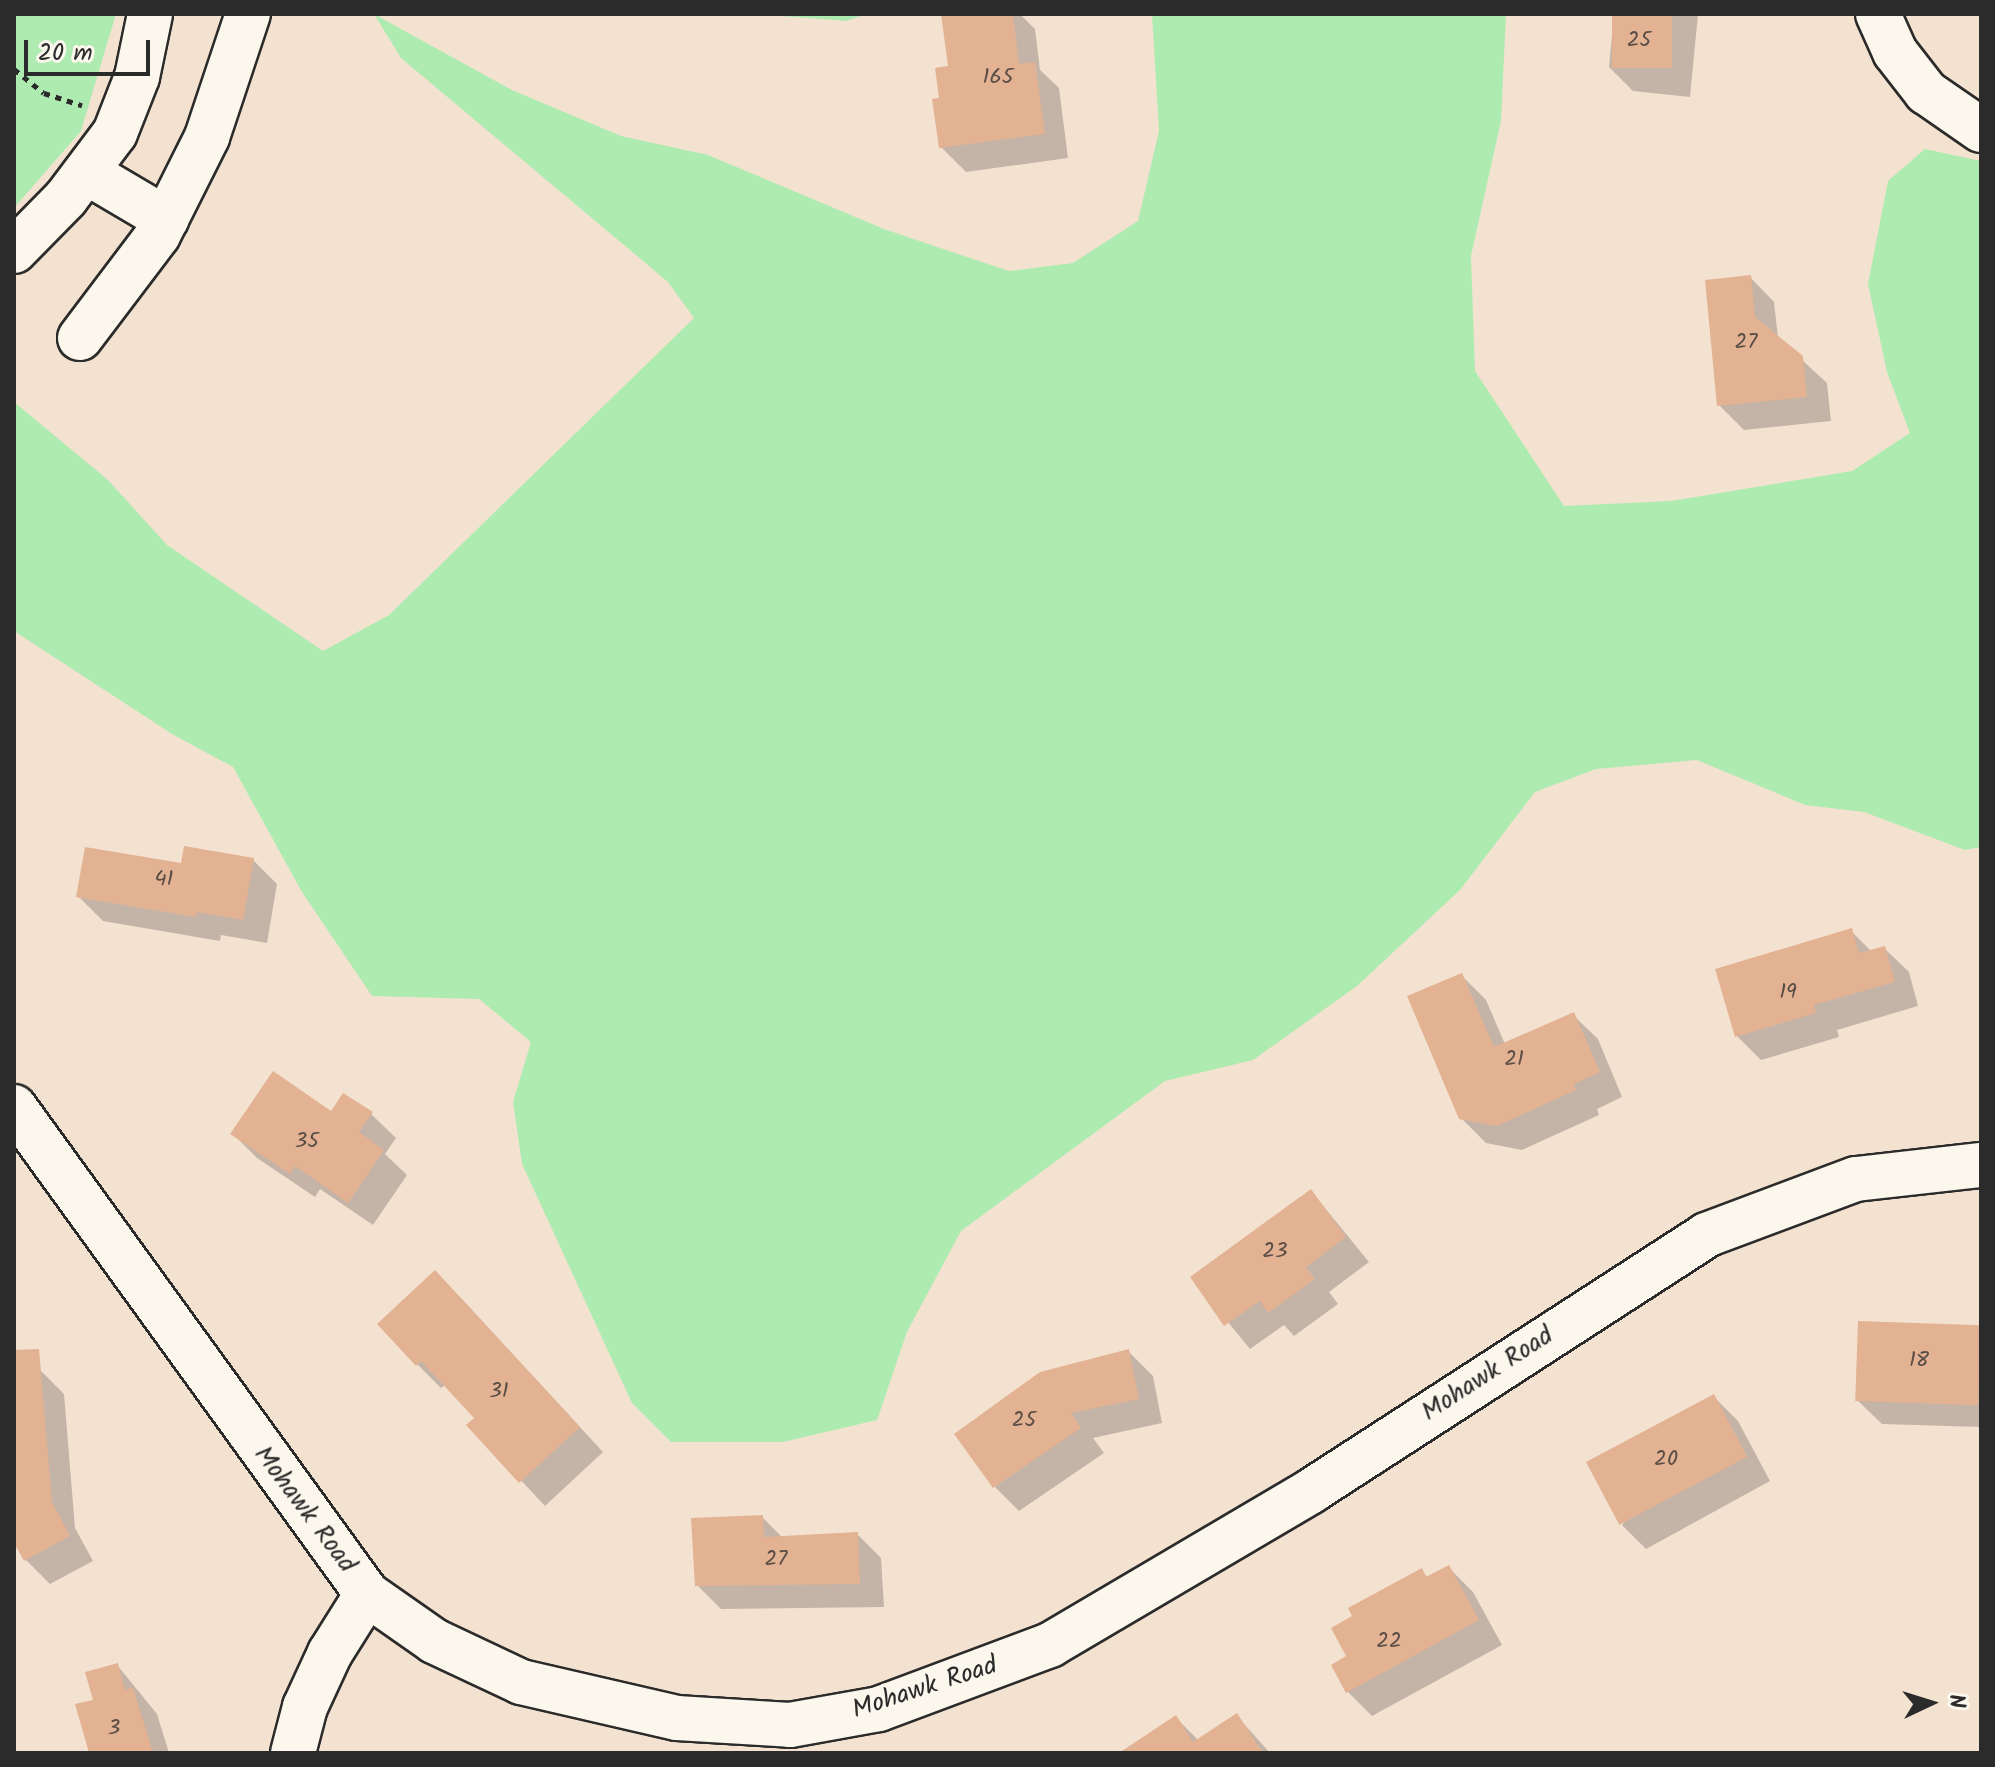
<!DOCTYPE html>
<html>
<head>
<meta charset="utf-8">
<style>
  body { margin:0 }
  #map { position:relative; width:1995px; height:1767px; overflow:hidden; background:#f4e2d1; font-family:Kalam,sans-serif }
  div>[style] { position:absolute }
  .green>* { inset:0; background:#aeebb1 }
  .shadow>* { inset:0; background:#0003 }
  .building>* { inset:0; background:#e2b293; transform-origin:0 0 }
  .path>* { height:5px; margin-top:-2.5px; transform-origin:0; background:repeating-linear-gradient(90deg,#2b2b2b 0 6px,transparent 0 12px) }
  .roads { filter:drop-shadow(2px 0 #2b2b2b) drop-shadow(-2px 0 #2b2b2b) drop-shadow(0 2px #2b2b2b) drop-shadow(0 -2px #2b2b2b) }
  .minor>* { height:44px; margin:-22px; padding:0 22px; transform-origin:22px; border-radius:22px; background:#fbf7ec }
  span { translate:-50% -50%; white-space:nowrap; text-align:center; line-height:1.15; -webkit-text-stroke:7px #fbf7ec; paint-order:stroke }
  .number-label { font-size:22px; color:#594d45 }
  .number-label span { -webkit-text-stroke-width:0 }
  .street-label { font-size:26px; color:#2b2b2b }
  .frame { position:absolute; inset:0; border:16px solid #2b2b2b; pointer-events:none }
  .north { position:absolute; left:1891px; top:1663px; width:80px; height:80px; -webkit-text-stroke:6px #fbf7ec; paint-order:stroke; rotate:86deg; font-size:22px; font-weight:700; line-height:32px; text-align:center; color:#2b2b2b }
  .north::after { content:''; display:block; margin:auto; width:28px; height:36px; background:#2b2b2b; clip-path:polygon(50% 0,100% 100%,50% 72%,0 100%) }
  .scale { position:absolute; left:24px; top:40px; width:126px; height:36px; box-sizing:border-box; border:4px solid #2b2b2b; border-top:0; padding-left:10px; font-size:24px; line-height:28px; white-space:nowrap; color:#2b2b2b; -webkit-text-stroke:6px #fbf7ec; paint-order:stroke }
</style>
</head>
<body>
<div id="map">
  <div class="green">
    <i style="clip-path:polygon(14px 14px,116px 14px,81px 131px,14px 208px)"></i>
    <i style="clip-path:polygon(374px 14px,512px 90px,621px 136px,708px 155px,884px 229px,1009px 271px,1073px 263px,1138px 221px,1159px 131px,1152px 14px,1506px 14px,1501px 121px,1471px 256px,1475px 371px,1564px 506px,1671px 501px,1852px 471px,1910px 433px,1887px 372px,1868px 284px,1888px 181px,1925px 149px,1981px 161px,1981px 847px,1965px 850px,1864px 812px,1805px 805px,1697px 760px,1596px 769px,1535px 792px,1460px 890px,1357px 986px,1253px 1060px,1165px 1081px,961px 1231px,907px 1332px,877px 1420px,783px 1442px,671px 1442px,632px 1403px,522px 1164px,513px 1102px,531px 1042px,479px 999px,372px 996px,302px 892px,233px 767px,172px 734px,14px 631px,14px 402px,108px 480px,167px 545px,323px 651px,389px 615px,694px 318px,668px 282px,401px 58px)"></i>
    <i style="clip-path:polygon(755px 14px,866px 14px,847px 21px)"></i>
  </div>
  <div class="shadow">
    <i style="clip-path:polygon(943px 14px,1020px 14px,1035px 29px,1040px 70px,1059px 88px,1068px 158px,966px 172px,941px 147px,942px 100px,950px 68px)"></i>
    <i style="clip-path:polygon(1614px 14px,1698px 14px,1690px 97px,1633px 91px,1609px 67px)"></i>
    <i style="clip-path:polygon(1750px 277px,1774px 302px,1778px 338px,1827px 383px,1831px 421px,1744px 430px,1719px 405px)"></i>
    <i style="clip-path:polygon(253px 860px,277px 884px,267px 943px,221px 935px,220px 941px,103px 921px,78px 896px,183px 866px)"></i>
    <i style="clip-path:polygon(1851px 931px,1872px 952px,1884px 948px,1909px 972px,1918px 1006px,1837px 1030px,1839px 1037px,1761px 1060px,1737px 1036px)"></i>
    <i style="clip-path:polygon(1461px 975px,1486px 1000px,1505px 1044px,1573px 1015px,1598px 1039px,1622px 1097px,1597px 1109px,1599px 1115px,1522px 1150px,1486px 1143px,1461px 1118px)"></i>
    <i style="clip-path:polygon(332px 1113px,371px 1114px,396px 1138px,385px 1154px,407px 1175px,373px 1225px,320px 1189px,315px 1197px,257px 1158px,233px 1134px)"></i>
    <i style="clip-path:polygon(1311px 1191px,1369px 1262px,1329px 1292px,1338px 1304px,1294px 1336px,1284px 1325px,1250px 1349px,1192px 1278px)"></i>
    <i style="clip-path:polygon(460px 1297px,603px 1452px,545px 1506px,469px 1425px,477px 1418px,446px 1384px,441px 1388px,417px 1364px)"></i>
    <i style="clip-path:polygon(1981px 1327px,1981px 1427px,1882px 1424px,1857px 1400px)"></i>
    <i style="clip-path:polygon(1128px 1351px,1153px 1376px,1162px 1423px,1093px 1438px,1104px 1453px,1019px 1511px,995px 1487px)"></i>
    <i style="clip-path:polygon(40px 1370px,64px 1394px,75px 1528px,93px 1561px,50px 1584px,26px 1560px,14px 1538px,14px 1372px)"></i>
    <i style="clip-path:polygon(1713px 1396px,1738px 1421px,1770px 1481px,1646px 1549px,1622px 1525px)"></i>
    <i style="clip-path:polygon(762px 1517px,783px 1538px,857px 1534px,881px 1558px,884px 1607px,721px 1609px,697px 1585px)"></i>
    <i style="clip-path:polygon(1448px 1567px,1473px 1592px,1502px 1645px,1372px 1716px,1347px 1691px,1421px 1571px,1429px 1578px)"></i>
    <i style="clip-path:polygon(117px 1665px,157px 1714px,169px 1753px,91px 1753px,95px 1701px)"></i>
    <i style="clip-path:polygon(1236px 1715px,1270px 1753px,1123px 1753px,1176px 1718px,1198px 1740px)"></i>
  </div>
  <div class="building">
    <i style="clip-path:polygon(941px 14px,1013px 14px,1019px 64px,1035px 62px,1045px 134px,939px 148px,932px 99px,939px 98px,935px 68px,948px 66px)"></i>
    <i style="left:1612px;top:14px;width:60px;height:54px"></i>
    <i style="clip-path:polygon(1751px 275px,1755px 317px,1803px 356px,1807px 397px,1717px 406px,1705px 280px)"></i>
    <i style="clip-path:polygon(184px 846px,254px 858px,243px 920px,197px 912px,196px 917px,76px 897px,85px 847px,181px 863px)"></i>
    <i style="clip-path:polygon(1852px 928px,1859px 953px,1885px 946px,1895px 982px,1814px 1005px,1816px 1013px,1735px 1037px,1715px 969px)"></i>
    <i style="clip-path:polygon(1462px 973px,1494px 1047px,1574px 1012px,1600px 1072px,1574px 1084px,1576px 1090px,1497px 1126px,1459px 1119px,1407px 996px)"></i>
    <i style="clip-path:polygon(273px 1071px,331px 1111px,343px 1093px,373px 1112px,359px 1132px,384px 1150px,348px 1203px,295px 1166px,290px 1174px,230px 1134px)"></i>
    <i style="clip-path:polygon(1311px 1189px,1346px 1237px,1306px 1267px,1315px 1279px,1268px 1313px,1260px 1301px,1224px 1326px,1190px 1277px)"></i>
    <i style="clip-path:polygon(435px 1270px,580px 1427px,519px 1483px,466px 1425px,474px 1418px,421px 1361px,416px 1366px,377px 1324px)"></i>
    <i style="left:1858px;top:1321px;width:123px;height:80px;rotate:2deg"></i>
    <i style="clip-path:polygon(39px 1349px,52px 1502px,70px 1536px,24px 1561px,14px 1543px,14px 1350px)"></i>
    <i style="clip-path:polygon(1129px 1349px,1139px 1399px,1071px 1413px,1081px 1428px,993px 1488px,954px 1434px,1040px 1372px)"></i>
    <i style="left:1714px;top:1394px;width:71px;height:145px;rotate:62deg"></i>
    <i style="clip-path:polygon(763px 1515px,764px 1537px,858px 1532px,860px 1584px,695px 1586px,691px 1518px)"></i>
    <i style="clip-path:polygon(1449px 1565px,1479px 1620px,1346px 1693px,1331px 1665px,1346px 1656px,1331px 1628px,1352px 1616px,1348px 1608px,1422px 1568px,1426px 1577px)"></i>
    <i style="clip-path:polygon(118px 1663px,125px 1690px,133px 1687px,153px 1753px,89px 1753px,75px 1704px,93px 1700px,85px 1672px)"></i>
    <i style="clip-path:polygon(1237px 1713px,1263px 1753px,1119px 1753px,1176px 1715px,1193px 1742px)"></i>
  </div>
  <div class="path">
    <i style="left:14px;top:69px;width:38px;rotate:39deg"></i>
    <i style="left:44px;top:93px;width:40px;rotate:18deg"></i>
  </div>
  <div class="roads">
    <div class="minor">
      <i style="left:1878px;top:14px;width:42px;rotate:65.9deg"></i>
      <i style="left:1895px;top:52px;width:51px;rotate:52.2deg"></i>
      <i style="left:1926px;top:92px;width:67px;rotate:34.6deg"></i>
      <i style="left:88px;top:173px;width:91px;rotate:30.5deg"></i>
      <i style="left:14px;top:251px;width:74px;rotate:-45.5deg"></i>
      <i style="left:66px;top:198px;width:81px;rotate:-53deg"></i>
      <i style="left:115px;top:133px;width:60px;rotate:-68.6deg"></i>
      <i style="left:137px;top:77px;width:64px;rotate:-78.3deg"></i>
      <i style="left:80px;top:338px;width:129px;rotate:-52.9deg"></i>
      <i style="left:158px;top:235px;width:110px;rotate:-63.4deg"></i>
      <i style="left:207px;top:137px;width:130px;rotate:-71.6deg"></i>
      <i style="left:14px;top:1107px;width:601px;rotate:54.06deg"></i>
      <i style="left:367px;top:1594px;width:82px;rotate:35deg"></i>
      <i style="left:434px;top:1641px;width:96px;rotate:25.2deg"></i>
      <i style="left:521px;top:1682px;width:160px;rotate:13deg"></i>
      <i style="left:677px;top:1718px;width:113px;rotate:3.5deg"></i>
      <i style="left:790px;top:1725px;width:90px;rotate:-10.2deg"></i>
      <i style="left:879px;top:1709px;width:183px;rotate:-20.5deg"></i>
      <i style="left:1050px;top:1645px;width:303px;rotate:-30.5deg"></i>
      <i style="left:1311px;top:1491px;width:471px;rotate:-32.9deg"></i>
      <i style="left:1706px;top:1235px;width:160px;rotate:-20.5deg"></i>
      <i style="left:1856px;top:1179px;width:126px;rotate:-6.4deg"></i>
      <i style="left:293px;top:1753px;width:48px;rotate:-75.4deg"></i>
      <i style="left:305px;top:1707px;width:60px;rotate:-65.2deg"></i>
      <i style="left:330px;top:1653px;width:70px;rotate:-57.9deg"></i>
    </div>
  </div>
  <div class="number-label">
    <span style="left:1639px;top:41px">25</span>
    <span style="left:998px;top:78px">165</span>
    <span style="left:1746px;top:343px">27</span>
    <span style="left:164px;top:880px">41</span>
    <span style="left:1788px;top:993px">19</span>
    <span style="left:1514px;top:1060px">21</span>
    <span style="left:307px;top:1142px">35</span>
    <span style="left:1275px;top:1252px">23</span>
    <span style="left:1919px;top:1361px">18</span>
    <span style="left:499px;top:1392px">31</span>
    <span style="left:1024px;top:1421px">25</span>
    <span style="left:1666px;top:1460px">20</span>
    <span style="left:776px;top:1560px">27</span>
    <span style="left:1389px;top:1642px">22</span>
    <span style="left:114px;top:1729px">3</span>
  </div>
  <div class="street-label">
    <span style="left:1488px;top:1375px;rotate:-33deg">Mohawk Road</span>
    <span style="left:304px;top:1510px;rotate:53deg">Mohawk Road</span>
    <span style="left:925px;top:1689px;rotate:-18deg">Mohawk Road</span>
  </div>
  <div class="frame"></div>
  <div class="north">N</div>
  <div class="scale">20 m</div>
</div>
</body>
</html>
